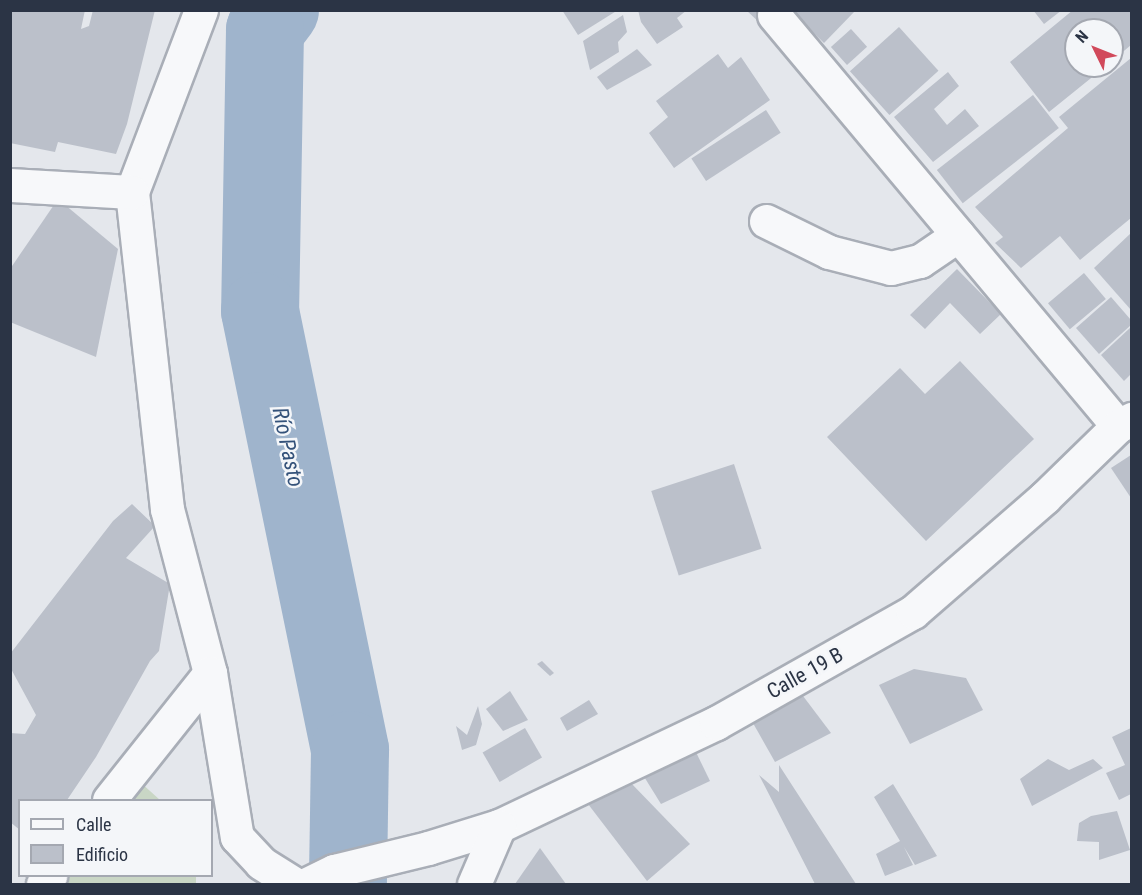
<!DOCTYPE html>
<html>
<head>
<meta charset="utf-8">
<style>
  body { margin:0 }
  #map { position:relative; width:1142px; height:895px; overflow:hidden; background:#e4e7ec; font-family:"Roboto Condensed",sans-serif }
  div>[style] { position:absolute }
  .green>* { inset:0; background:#c9d6c5; transform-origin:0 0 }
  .river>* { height:78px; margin:-39px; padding:0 39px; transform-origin:39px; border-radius:39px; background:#9fb4cc }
  .building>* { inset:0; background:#bbc0ca; transform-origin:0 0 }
  .roads { filter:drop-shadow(2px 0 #a9aeb7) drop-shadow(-2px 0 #a9aeb7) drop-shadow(0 2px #a9aeb7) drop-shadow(0 -2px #a9aeb7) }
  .minor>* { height:33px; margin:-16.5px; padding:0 16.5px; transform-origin:16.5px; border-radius:16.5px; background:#f7f8fa }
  span { translate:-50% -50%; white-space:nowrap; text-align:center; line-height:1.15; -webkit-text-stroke:5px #f4f6f9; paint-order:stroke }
  .street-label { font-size:21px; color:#2b3445 }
  .water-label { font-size:22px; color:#34527a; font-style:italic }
  .frame { position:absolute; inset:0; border:12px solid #2b3445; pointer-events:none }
  .legend { position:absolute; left:18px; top:799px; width:195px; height:78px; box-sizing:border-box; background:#f4f6f9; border:2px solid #a4a8b1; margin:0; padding:8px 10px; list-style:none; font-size:18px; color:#2b3445 }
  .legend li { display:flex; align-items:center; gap:12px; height:30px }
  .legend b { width:30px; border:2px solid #a4a8b1 }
  .north { position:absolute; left:1064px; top:18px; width:60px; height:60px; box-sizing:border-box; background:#f4f6f9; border:2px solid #a4a8b1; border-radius:50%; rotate:313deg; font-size:16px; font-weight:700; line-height:24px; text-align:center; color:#2b3445 }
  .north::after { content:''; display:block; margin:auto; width:21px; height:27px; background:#d1495b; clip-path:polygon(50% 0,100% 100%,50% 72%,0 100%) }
</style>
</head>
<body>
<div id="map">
  <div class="green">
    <i style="clip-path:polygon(140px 782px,160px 800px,122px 800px)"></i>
    <i style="left:51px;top:876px;width:145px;height:11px"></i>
  </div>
  <div class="river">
    <i style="left:280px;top:10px;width:25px;rotate:127deg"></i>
    <i style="left:265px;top:30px;width:281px;rotate:91deg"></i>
    <i style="left:260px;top:311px;width:448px;rotate:78.4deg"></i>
    <i style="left:350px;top:750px;width:134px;rotate:90.9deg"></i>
  </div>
  <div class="building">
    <i style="clip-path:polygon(10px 10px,85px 10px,81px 29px,89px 26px,93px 10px,155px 10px,127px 124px,116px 154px,58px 142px,55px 152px,10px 143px)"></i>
    <i style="clip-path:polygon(562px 10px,618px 10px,578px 35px)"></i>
    <i style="clip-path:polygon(638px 10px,687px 10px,677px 18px,683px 27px,657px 44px,641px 22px)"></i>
    <i style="clip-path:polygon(746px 10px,773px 10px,761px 24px)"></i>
    <i style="clip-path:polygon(790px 10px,856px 10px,824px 43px)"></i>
    <i style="clip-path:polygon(1033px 10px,1062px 10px,1044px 24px)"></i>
    <i style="clip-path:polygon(1073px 10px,1131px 10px,1131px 45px,1112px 61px,1112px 30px,1076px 30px,1076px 66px,1106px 66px,1049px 112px,1010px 62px)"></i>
    <i style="clip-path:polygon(623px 15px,627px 32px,618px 42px,619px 52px,590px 70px,583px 41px)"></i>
    <i style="left:899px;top:27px;width:59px;height:66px;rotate:48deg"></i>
    <i style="left:851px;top:29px;width:24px;height:27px;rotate:48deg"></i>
    <i style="clip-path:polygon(637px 49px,652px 65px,607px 90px,597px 77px)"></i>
    <i style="clip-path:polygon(718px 54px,728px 68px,741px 57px,770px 100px,674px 168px,649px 133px,668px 117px,656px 101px)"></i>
    <i style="clip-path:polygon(1131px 58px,1131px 218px,1080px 260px,1060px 236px,1021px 268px,995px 243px,1003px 237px,975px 207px,1068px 128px,1059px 117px)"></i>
    <i style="clip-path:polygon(948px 72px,959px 86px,934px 109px,947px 125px,965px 109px,979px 126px,933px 162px,894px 117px)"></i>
    <i style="left:1033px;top:95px;width:42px;height:122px;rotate:52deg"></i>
    <i style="left:766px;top:110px;width:27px;height:89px;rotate:57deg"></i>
    <i style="clip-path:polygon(58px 199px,118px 249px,96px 357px,10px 322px,10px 269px)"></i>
    <i style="clip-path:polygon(1131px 233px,1131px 310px,1094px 268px)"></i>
    <i style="clip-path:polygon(957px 269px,1001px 314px,980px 334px,950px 303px,925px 329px,910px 315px)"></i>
    <i style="left:1084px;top:273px;width:34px;height:47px;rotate:50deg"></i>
    <i style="clip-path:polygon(1111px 297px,1131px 320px,1131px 325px,1099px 354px,1076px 328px)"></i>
    <i style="clip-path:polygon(1131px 327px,1131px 374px,1124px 381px,1101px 355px)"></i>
    <i style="clip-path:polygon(960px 361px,1034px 439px,926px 541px,827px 437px,900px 368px,925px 394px)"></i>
    <i style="clip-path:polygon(1131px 455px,1131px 498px,1111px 468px)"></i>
    <i style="left:734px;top:464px;width:89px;height:87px;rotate:72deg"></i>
    <i style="clip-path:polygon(132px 504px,155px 526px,126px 558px,170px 584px,159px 651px,150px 661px,96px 757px,67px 800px,20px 800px,20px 830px,10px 822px,10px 733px,25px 734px,36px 715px,10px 667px,10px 654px,113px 521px)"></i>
    <i style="clip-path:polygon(542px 661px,554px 673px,550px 676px,537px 664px)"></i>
    <i style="clip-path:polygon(914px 669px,966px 678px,983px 710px,910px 744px,879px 685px)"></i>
    <i style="clip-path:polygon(794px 684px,831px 733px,775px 762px,745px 709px)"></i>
    <i style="clip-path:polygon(510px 691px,528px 720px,503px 731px,486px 709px)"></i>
    <i style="clip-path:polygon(589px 700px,598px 714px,567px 731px,560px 718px)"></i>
    <i style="clip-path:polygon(478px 706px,482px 724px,476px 745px,462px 750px,456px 726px,467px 735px)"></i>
    <i style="left:525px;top:728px;width:34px;height:49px;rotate:60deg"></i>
    <i style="clip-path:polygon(1131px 728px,1131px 794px,1119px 800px,1106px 773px,1125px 765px,1112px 737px)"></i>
    <i style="clip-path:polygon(693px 746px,710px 781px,661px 804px,643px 775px)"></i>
    <i style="clip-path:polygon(1048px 759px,1069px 770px,1093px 759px,1103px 768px,1032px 806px,1020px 779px)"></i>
    <i style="clip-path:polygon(779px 765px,856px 884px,815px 884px,759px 775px,779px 792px)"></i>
    <i style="clip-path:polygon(630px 782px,690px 844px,647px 881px,588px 804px)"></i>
    <i style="clip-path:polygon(893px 784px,937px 856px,915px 865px,904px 847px,913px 865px,885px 876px,876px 854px,900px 841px,874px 797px)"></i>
    <i style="clip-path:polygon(1117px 811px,1130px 850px,1099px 860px,1099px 842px,1077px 841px,1079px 823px,1091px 816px)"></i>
    <i style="clip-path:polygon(540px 848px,566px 884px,515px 884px)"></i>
  </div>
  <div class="roads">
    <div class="minor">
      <i style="left:201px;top:10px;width:195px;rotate:110.8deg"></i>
      <i style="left:132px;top:192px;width:319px;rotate:83.7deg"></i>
      <i style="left:167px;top:509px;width:170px;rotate:75.3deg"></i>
      <i style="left:210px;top:673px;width:166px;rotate:80.7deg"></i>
      <i style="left:237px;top:837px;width:35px;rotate:47deg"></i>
      <i style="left:261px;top:863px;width:40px;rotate:32deg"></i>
      <i style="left:774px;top:15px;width:536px;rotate:50.07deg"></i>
      <i style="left:10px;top:185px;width:122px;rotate:3.3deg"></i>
      <i style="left:766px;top:221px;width:70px;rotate:26.2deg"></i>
      <i style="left:829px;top:252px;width:64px;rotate:14.5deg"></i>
      <i style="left:891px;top:268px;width:30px;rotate:-14deg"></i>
      <i style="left:920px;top:261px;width:46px;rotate:-34.4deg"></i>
      <i style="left:109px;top:800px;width:162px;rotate:-51.5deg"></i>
      <i style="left:43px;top:884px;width:11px;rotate:-49deg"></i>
      <i style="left:307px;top:884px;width:30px;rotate:-26deg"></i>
      <i style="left:334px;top:871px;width:97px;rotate:-13.7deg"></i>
      <i style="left:428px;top:848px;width:74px;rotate:-17.2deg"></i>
      <i style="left:499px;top:826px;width:240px;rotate:-25.4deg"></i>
      <i style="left:716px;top:723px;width:226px;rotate:-29.4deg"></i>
      <i style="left:913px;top:612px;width:174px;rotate:-41deg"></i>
      <i style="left:1044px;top:498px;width:103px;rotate:-44.2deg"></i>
      <i style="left:1118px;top:426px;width:16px;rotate:-27deg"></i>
      <i style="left:474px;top:884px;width:63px;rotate:-66.7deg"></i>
    </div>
  </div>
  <div class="street-label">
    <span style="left:805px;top:673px;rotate:-29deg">Calle 19 B</span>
  </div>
  <div class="water-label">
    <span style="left:288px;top:447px;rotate:78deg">Río Pasto</span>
  </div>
  <div class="frame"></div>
  <ul class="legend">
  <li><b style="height:8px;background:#f7f8fa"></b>Calle</li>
  <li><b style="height:16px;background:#bbc0ca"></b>Edificio</li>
  </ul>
  <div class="north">N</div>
</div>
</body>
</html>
